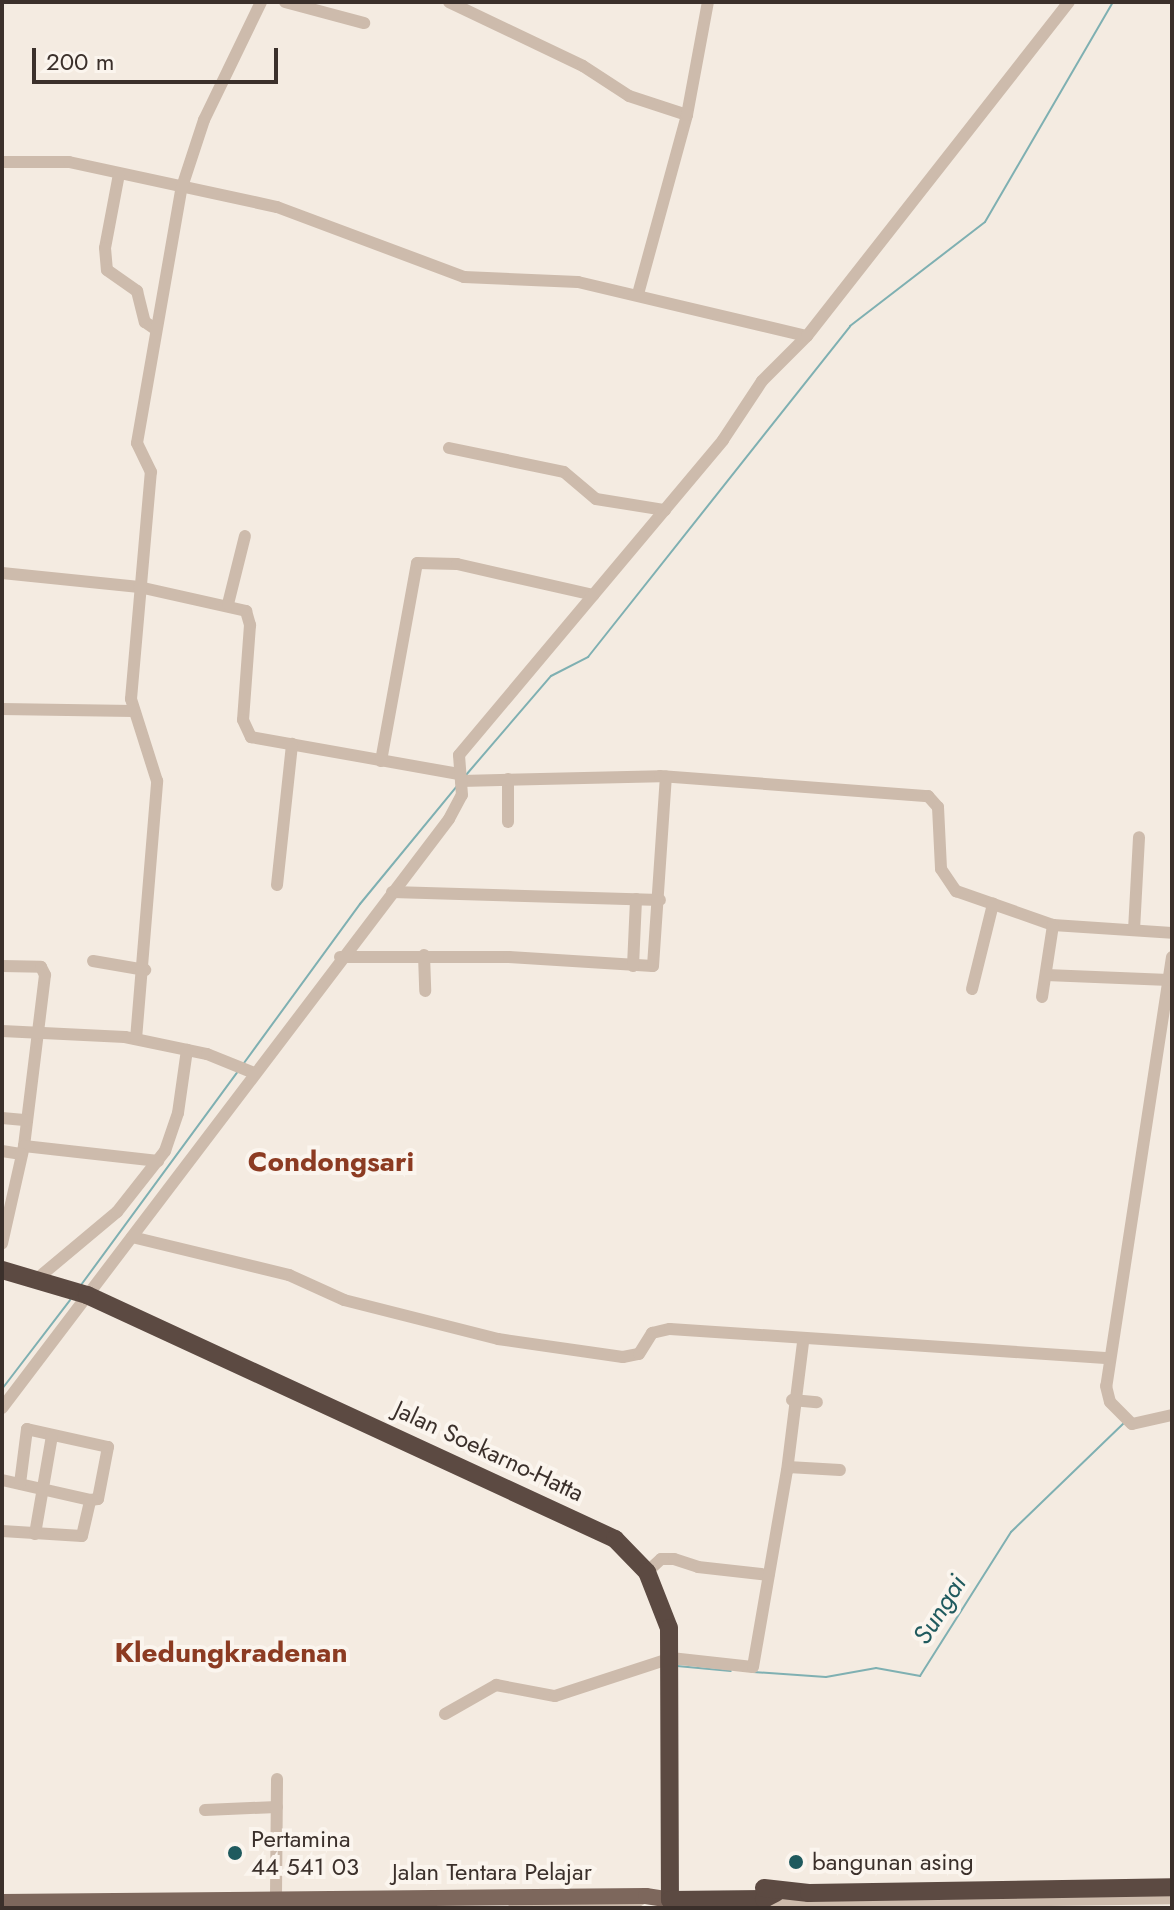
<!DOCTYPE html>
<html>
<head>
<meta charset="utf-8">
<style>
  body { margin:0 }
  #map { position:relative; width:1174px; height:1910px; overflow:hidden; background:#f4ebe1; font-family:Jost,sans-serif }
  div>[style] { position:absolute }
  .stream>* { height:2px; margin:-1px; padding:0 1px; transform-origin:1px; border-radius:1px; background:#7fb0b2 }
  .minor>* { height:12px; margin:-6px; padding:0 6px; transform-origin:6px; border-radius:6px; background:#cdbbac }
  .major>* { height:16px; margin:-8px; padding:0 8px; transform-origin:8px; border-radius:8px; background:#7d675c }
  .highway>* { height:18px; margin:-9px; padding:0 9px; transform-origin:9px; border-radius:9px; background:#5c4a42 }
  .dots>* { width:22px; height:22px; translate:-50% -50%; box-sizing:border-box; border:4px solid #fbf5ee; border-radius:50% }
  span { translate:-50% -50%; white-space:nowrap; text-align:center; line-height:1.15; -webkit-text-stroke:8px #fbf5ee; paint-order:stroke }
  .street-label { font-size:24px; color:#3b302b }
  .poi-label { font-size:24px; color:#3b302b }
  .left { translate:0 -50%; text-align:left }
  .water-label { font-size:26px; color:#1f5a5e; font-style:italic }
  .quarter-label { font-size:28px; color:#8c3b22; font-weight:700 }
  .frame { position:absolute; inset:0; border:4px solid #3b302b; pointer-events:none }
  .scale { position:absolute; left:32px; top:48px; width:246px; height:36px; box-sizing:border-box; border:4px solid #3b302b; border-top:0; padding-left:10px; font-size:24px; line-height:28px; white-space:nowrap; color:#3b302b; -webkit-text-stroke:6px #fbf5ee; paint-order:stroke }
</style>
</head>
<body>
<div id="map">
  <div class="stream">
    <i style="left:466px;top:775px;width:130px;rotate:-49.4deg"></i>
    <i style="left:551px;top:676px;width:42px;rotate:-27.2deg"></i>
    <i style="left:588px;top:657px;width:422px;rotate:-51.6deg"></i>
    <i style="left:850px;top:326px;width:170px;rotate:-37.6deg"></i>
    <i style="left:985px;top:222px;width:255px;rotate:-59.8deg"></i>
    <i style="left:244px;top:1063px;width:197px;rotate:-53.9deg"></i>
    <i style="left:360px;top:904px;width:153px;rotate:-50.6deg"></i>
    <i style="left:81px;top:1285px;width:265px;rotate:-53.7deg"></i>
    <i style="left:2px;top:1389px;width:112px;rotate:-52.6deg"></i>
    <i style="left:677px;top:1666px;width:54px;rotate:5.3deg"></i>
    <i style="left:753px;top:1672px;width:73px;rotate:3.9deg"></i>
    <i style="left:826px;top:1677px;width:51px;rotate:-10.2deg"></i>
    <i style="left:876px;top:1668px;width:45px;rotate:10.3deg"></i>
    <i style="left:920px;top:1676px;width:170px;rotate:-57.7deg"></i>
    <i style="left:1011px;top:1532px;width:157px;rotate:-44deg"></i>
  </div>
  <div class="minor">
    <i style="left:285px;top:2px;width:82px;rotate:14.9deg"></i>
    <i style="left:449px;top:2px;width:148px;rotate:25.5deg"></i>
    <i style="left:583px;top:66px;width:55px;rotate:33.1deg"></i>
    <i style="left:629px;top:96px;width:61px;rotate:18.1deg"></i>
    <i style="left:687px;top:115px;width:186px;rotate:105.3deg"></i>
    <i style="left:687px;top:115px;width:115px;rotate:-79.5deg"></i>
    <i style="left:2px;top:162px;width:67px"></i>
    <i style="left:69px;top:162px;width:213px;rotate:12.2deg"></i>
    <i style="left:277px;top:207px;width:200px;rotate:20.5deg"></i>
    <i style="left:464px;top:277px;width:114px;rotate:2.5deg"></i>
    <i style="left:578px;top:282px;width:235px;rotate:13.3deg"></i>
    <i style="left:119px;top:174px;width:75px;rotate:100.7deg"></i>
    <i style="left:105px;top:248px;width:22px;rotate:85deg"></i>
    <i style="left:107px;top:270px;width:37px;rotate:35deg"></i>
    <i style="left:137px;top:291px;width:32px;rotate:76deg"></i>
    <i style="left:145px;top:322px;width:11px;rotate:34deg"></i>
    <i style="left:449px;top:448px;width:117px;rotate:11.8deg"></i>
    <i style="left:564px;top:472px;width:42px;rotate:40.2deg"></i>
    <i style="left:596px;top:499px;width:70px;rotate:9.1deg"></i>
    <i style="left:2px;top:573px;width:138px;rotate:5.8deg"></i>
    <i style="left:139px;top:587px;width:110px;rotate:12.6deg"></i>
    <i style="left:246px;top:611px;width:15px;rotate:74deg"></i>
    <i style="left:250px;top:625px;width:95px;rotate:94.2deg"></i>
    <i style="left:243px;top:720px;width:19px;rotate:65deg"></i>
    <i style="left:251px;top:737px;width:211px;rotate:10.1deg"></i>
    <i style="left:228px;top:604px;width:70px;rotate:-76deg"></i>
    <i style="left:2px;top:709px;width:131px;rotate:0.9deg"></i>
    <i style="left:381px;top:761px;width:201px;rotate:-79.7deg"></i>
    <i style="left:417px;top:563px;width:40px;rotate:1.4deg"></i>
    <i style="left:457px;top:564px;width:140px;rotate:12.8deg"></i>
    <i style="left:508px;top:779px;width:43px;rotate:90deg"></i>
    <i style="left:461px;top:781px;width:199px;rotate:-1.4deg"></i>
    <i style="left:660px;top:776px;width:269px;rotate:4.3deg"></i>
    <i style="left:928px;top:796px;width:15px;rotate:48deg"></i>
    <i style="left:938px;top:807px;width:62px;rotate:87.2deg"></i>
    <i style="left:941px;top:869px;width:27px;rotate:56deg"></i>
    <i style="left:956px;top:891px;width:103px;rotate:19.3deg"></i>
    <i style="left:1053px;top:925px;width:119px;rotate:3.8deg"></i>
    <i style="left:277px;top:885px;width:142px;rotate:-83.9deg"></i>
    <i style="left:392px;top:892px;width:268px;rotate:1.7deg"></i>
    <i style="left:1134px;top:930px;width:93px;rotate:-86.9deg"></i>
    <i style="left:424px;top:955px;width:36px;rotate:88deg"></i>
    <i style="left:340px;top:957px;width:169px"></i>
    <i style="left:509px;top:957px;width:144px;rotate:3.6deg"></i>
    <i style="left:653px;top:966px;width:190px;rotate:-86.1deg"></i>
    <i style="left:1172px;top:957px;width:434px;rotate:98.7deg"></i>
    <i style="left:1106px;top:1386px;width:16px;rotate:76deg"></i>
    <i style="left:1110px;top:1402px;width:31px;rotate:45deg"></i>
    <i style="left:1132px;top:1424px;width:41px;rotate:-12.7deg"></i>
    <i style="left:93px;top:961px;width:53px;rotate:9.8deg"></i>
    <i style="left:2px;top:966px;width:39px;rotate:1deg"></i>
    <i style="left:41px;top:967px;width:9px;rotate:63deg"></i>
    <i style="left:45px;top:975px;width:172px;rotate:97deg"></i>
    <i style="left:24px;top:1146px;width:100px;rotate:102.7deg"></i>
    <i style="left:633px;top:966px;width:67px;rotate:-87.4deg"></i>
    <i style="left:1046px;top:975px;width:123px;rotate:2.3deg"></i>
    <i style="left:972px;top:989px;width:88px;rotate:-76.1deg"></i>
    <i style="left:1042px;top:997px;width:73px;rotate:-81.3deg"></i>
    <i style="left:2px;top:1031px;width:123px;rotate:2.8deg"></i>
    <i style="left:125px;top:1037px;width:84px;rotate:11.7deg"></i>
    <i style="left:207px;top:1054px;width:51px;rotate:22deg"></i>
    <i style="left:136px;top:1039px;width:259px;rotate:-85.3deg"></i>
    <i style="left:157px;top:781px;width:86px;rotate:-107.6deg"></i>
    <i style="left:131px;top:699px;width:228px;rotate:-85deg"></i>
    <i style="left:151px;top:472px;width:32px;rotate:-116deg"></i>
    <i style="left:137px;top:443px;width:257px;rotate:-80.1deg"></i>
    <i style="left:181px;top:190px;width:74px;rotate:-71.8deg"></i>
    <i style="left:204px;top:120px;width:131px;rotate:-64.2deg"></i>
    <i style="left:2px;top:1118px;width:25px;rotate:5deg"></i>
    <i style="left:24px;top:1146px;width:135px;rotate:6.4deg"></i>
    <i style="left:2px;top:1151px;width:20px;rotate:9deg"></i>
    <i style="left:132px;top:1237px;width:162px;rotate:13.6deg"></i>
    <i style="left:289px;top:1275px;width:60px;rotate:24.4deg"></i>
    <i style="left:344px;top:1300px;width:159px;rotate:14.2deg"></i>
    <i style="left:498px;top:1339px;width:126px;rotate:8.2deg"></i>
    <i style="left:623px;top:1357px;width:16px;rotate:-11deg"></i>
    <i style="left:639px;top:1354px;width:25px;rotate:-58deg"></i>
    <i style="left:652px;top:1333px;width:18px;rotate:-13deg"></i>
    <i style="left:670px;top:1329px;width:440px;rotate:3.8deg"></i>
    <i style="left:38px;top:1278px;width:103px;rotate:-39.9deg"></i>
    <i style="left:117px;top:1212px;width:78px;rotate:-51.8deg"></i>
    <i style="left:165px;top:1151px;width:40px;rotate:-71.1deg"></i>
    <i style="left:178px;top:1113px;width:64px;rotate:-81.9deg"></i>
    <i style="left:792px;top:1400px;width:25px;rotate:5deg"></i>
    <i style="left:2px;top:1408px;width:739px;rotate:-52.8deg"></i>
    <i style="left:449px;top:819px;width:27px;rotate:-62deg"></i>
    <i style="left:462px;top:795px;width:40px;rotate:-94.3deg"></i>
    <i style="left:459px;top:755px;width:411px;rotate:-50deg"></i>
    <i style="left:723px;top:440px;width:71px;rotate:-56.5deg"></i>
    <i style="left:762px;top:381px;width:64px;rotate:-45deg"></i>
    <i style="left:807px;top:336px;width:424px;rotate:-51.9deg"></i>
    <i style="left:788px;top:1467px;width:52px;rotate:3.3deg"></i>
    <i style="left:2px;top:1480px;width:90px;rotate:12.8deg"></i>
    <i style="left:2px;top:1531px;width:80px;rotate:3.6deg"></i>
    <i style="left:82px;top:1536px;width:37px;rotate:-77deg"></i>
    <i style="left:90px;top:1500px;width:8px;rotate:-7deg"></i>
    <i style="left:98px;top:1499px;width:53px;rotate:-79.1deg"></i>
    <i style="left:108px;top:1447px;width:83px;rotate:-167.5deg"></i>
    <i style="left:27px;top:1429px;width:55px;rotate:97.3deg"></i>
    <i style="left:35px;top:1534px;width:99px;rotate:-80.2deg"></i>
    <i style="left:647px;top:1572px;width:19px;rotate:-43deg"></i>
    <i style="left:661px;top:1559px;width:13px"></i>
    <i style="left:674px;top:1559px;width:25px;rotate:18deg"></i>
    <i style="left:698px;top:1567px;width:71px;rotate:6.4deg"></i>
    <i style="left:445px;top:1714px;width:59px;rotate:-29.6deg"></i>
    <i style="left:496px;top:1685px;width:60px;rotate:10.6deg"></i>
    <i style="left:555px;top:1696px;width:122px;rotate:-18.1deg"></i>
    <i style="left:671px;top:1658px;width:82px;rotate:6.3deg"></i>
    <i style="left:753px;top:1667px;width:199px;rotate:-80.2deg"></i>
    <i style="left:787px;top:1471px;width:130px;rotate:-82.9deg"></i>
    <i style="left:205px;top:1810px;width:72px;rotate:-2.4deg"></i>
    <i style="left:276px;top:1896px;width:117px;rotate:-89.5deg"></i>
    <i style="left:760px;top:1904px;width:412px;rotate:-0.8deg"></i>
    <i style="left:514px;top:1908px;width:117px;rotate:-1.5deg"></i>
    <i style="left:631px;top:1905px;width:17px;rotate:-31deg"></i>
  </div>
  <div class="major">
    <i style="left:2px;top:1902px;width:644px;rotate:-0.53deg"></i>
    <i style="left:646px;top:1896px;width:24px;rotate:9deg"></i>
    <i style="left:670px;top:1900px;width:8px;rotate:97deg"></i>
  </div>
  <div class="highway">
    <i style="left:2px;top:1270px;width:89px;rotate:16.4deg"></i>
    <i style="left:87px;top:1295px;width:582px;rotate:24.8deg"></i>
    <i style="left:615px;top:1539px;width:46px;rotate:45.9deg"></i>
    <i style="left:647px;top:1572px;width:60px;rotate:68.6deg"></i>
    <i style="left:669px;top:1628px;width:272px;rotate:89.8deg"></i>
    <i style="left:670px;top:1900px;width:94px;rotate:-0.6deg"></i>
    <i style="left:764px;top:1899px;width:13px;rotate:-27deg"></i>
    <i style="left:764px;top:1888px;width:45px;rotate:6.3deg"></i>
    <i style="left:809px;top:1893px;width:363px;rotate:-0.9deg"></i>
  </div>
  <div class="dots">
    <i style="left:235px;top:1853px;background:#1f5a5e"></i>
    <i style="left:796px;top:1862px;background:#1f5a5e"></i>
  </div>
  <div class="street-label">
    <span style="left:489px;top:1451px;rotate:25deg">Jalan Soekarno-Hatta</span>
    <span style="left:492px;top:1872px">Jalan Tentara Pelajar</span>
  </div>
  <div class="poi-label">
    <span class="left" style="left:251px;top:1853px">Pertamina<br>44 541 03</span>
    <span class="left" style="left:812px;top:1862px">bangunan asing</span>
  </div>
  <div class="water-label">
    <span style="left:940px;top:1610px;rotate:-58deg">Sungai</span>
  </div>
  <div class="quarter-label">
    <span style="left:331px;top:1162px">Condongsari</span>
    <span style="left:231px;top:1653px">Kledungkradenan</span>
  </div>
  <div class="frame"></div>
  <div class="scale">200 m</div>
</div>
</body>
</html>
